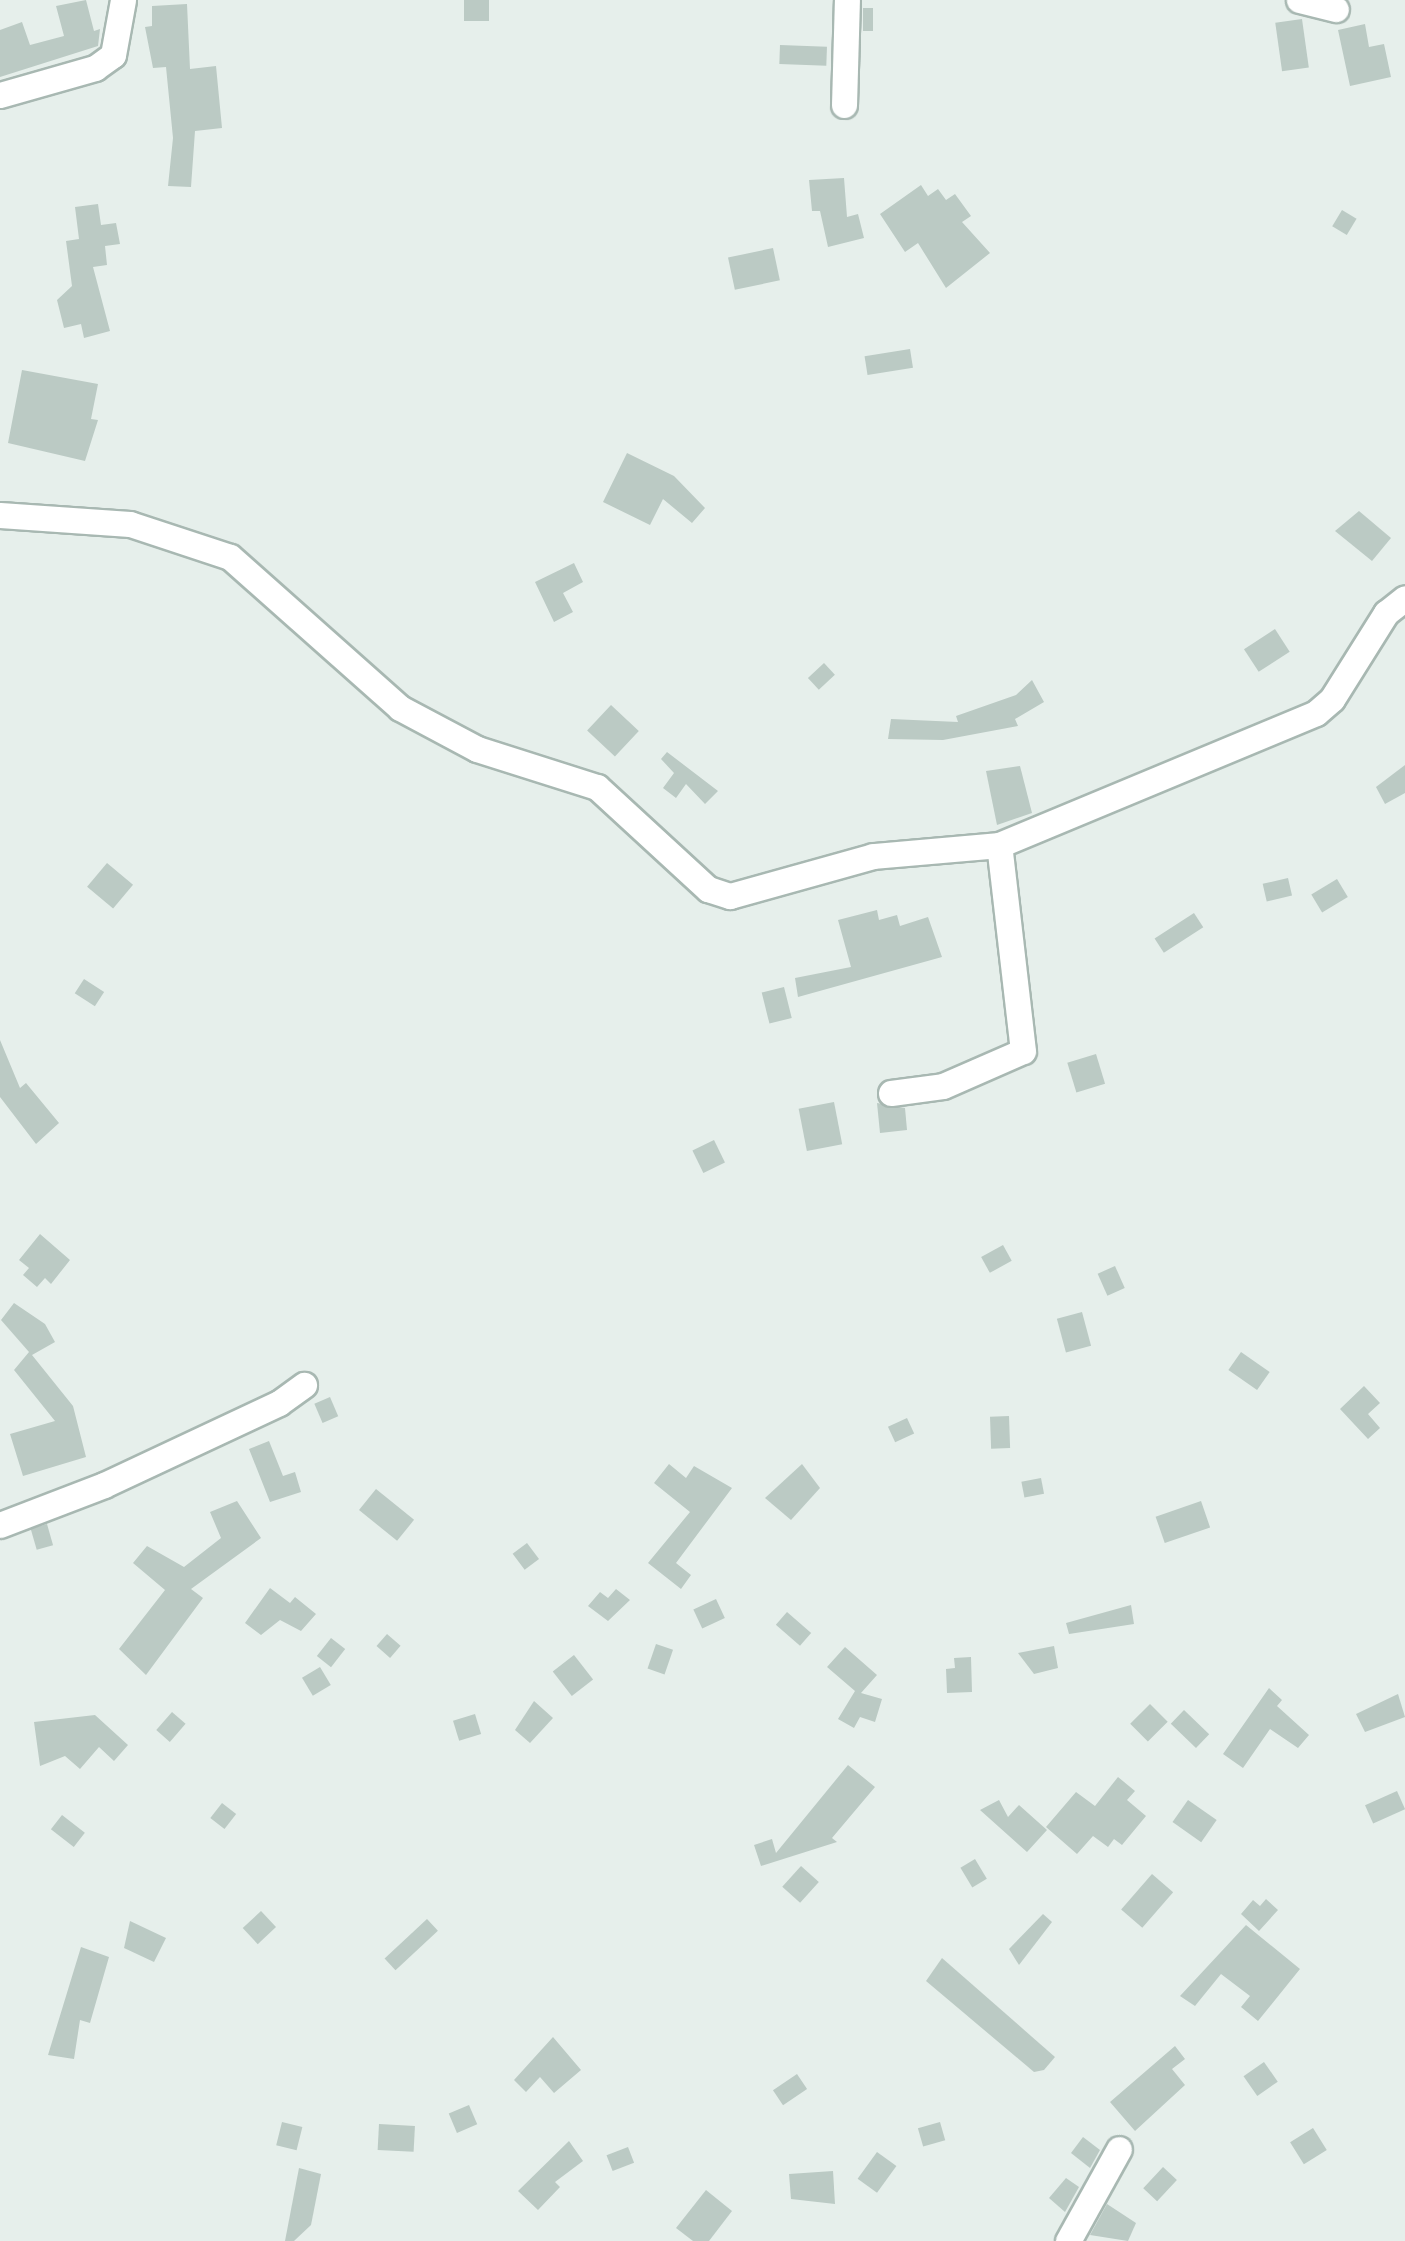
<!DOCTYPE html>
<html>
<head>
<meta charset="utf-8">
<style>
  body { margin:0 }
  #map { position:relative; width:1405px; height:2241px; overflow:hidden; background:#e6efeb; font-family:Rubik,sans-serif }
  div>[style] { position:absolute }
  .building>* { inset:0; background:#bbcac4; transform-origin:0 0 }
  .roads { filter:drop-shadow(2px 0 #a8b8b2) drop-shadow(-2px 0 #a8b8b2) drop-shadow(0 2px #a8b8b2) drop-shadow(0 -2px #a8b8b2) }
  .minor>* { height:25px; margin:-12.5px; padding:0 12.5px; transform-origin:12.5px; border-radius:12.5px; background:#fff }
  span { translate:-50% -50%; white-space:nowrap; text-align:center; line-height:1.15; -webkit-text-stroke:10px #f7fbf9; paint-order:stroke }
</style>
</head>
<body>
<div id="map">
  <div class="building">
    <i style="clip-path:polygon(86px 0,94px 31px,100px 29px,98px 46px,0 77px,0 30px,22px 22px,30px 45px,64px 36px,56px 6px)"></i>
    <i style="left:464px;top:0;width:25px;height:21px"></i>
    <i style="clip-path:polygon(187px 4px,190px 69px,216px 66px,222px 128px,195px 131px,191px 187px,168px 186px,173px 138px,166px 67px,153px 68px,145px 27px,152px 26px,152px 6px)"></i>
    <i style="left:863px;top:8px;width:10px;height:23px"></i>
    <i style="left:1302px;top:19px;width:49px;height:27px;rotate:82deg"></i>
    <i style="clip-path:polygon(1365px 24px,1369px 47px,1384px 44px,1391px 77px,1350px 86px,1338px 30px)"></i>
    <i style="left:780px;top:45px;width:47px;height:19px;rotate:2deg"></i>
    <i style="clip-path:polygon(844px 178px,847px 217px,858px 214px,864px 238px,828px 247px,820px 211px,812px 211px,809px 180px)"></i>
    <i style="clip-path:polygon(921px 185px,928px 196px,938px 189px,946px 200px,955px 194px,971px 216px,962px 222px,990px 253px,946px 288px,918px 243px,905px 252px,880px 214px)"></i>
    <i style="clip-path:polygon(98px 204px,101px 225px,116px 223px,120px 244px,105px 246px,107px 265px,93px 267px,110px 331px,84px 338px,81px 324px,64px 328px,57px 300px,72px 286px,66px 241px,79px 239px,75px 207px)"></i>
    <i style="left:1342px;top:210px;width:17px;height:19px;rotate:31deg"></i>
    <i style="left:773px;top:248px;width:33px;height:46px;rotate:78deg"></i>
    <i style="left:910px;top:349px;width:19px;height:46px;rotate:81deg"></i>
    <i style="clip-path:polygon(22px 370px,98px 384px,91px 419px,98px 420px,85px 461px,8px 443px)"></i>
    <i style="clip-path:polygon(627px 453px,674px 476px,705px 508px,692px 523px,663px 499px,650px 525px,603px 502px)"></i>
    <i style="clip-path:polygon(1359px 511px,1391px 538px,1372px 561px,1335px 531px)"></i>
    <i style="clip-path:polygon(574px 563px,583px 582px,563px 593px,573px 612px,554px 622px,535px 582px)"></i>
    <i style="left:1275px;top:629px;width:27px;height:37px;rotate:57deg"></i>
    <i style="left:824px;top:663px;width:16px;height:22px;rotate:47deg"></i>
    <i style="clip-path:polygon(1032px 680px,1044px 702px,1015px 719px,1018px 726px,943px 740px,888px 739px,891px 719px,958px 722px,956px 716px,1016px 695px)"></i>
    <i style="left:611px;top:705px;width:38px;height:35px;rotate:43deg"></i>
    <i style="clip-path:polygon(667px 752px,718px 791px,705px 804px,686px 784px,676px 798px,663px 788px,674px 773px,661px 759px)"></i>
    <i style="clip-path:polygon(1405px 765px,1405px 793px,1385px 804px,1376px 787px)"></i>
    <i style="clip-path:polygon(1020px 766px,1032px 813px,997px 825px,986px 771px)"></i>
    <i style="left:107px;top:863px;width:34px;height:31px;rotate:40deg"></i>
    <i style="left:1288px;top:878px;width:18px;height:26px;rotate:77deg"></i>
    <i style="left:1337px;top:879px;width:21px;height:30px;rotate:59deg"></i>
    <i style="clip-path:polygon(877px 910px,879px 920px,897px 915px,900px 926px,928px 917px,942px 957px,798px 997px,795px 978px,851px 967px,838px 920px)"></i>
    <i style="left:1194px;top:913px;width:17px;height:47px;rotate:57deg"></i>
    <i style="left:84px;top:979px;width:24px;height:17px;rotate:33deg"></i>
    <i style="left:784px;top:987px;width:32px;height:23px;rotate:76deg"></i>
    <i style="clip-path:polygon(0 1040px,20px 1088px,26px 1083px,59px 1123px,36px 1144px,0 1097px)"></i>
    <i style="left:1096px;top:1054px;width:31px;height:30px;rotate:73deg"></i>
    <i style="left:834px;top:1102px;width:43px;height:36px;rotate:79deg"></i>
    <i style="clip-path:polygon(877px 1103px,905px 1108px,907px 1130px,880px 1133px)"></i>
    <i style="left:714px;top:1140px;width:25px;height:24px;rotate:64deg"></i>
    <i style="clip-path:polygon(40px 1234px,70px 1260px,51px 1284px,45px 1278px,37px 1287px,23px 1275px,29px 1268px,19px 1260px)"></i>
    <i style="left:1003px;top:1245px;width:18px;height:25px;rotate:61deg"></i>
    <i style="left:1115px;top:1266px;width:24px;height:19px;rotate:66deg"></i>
    <i style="clip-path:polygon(14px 1303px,45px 1324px,55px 1342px,32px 1355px,73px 1406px,86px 1457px,23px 1476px,10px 1434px,55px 1421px,14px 1370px,29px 1352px,1px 1320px)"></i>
    <i style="left:1082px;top:1312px;width:35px;height:26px;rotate:75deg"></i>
    <i style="left:1241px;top:1352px;width:35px;height:22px;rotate:35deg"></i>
    <i style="clip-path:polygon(1364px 1386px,1380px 1403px,1368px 1414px,1380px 1428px,1368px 1439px,1340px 1409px)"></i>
    <i style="left:330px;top:1397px;width:21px;height:17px;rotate:67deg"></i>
    <i style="left:1009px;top:1416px;width:32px;height:19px;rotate:88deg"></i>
    <i style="left:907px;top:1418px;width:17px;height:21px;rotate:65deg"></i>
    <i style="clip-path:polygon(269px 1441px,283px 1476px,295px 1472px,301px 1492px,270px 1502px,249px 1449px)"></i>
    <i style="clip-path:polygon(669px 1464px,686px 1478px,694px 1466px,732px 1488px,676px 1563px,691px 1575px,681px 1589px,648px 1563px,690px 1512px,654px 1483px)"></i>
    <i style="clip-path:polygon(802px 1464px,820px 1488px,791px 1520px,765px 1498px)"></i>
    <i style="left:1041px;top:1478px;width:16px;height:20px;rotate:79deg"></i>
    <i style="left:376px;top:1489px;width:49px;height:27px;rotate:39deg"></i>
    <i style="clip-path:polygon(237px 1501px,261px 1538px,191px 1589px,203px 1598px,146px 1675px,119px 1649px,165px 1590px,133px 1563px,147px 1546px,184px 1567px,221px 1538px,210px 1512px)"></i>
    <i style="left:1201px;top:1501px;width:28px;height:48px;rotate:71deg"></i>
    <i style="left:47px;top:1524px;width:22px;height:17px;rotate:74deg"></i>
    <i style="left:527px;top:1543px;width:20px;height:18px;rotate:53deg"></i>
    <i style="clip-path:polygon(270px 1588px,290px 1603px,295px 1597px,316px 1614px,301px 1631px,280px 1620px,261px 1635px,245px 1623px)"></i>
    <i style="clip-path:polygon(616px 1589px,630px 1600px,608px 1621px,588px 1606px,600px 1592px,608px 1598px)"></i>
    <i style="left:716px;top:1599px;width:21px;height:25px;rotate:65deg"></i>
    <i style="clip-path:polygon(1131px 1605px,1134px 1624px,1069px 1634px,1066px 1623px)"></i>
    <i style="left:787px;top:1612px;width:32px;height:17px;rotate:41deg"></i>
    <i style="left:387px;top:1634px;width:18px;height:16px;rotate:41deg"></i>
    <i style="left:331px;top:1638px;width:18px;height:23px;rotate:38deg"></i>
    <i style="left:656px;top:1644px;width:18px;height:26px;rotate:19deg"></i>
    <i style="clip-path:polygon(1054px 1646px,1058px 1668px,1034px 1674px,1018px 1653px)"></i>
    <i style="clip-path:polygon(845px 1647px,877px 1675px,861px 1693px,882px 1699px,875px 1722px,860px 1717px,854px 1728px,838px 1719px,855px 1691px,827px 1667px)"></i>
    <i style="left:574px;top:1655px;width:31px;height:27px;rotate:52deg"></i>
    <i style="clip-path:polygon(971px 1657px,972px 1692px,947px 1693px,946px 1669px,955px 1668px,954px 1658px)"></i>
    <i style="left:320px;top:1667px;width:21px;height:21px;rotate:59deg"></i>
    <i style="clip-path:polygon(1269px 1688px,1282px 1700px,1277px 1706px,1309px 1735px,1298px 1748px,1270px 1729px,1243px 1768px,1223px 1754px)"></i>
    <i style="clip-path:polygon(1398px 1694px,1405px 1717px,1365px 1732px,1356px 1714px)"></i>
    <i style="clip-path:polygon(534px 1701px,553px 1718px,530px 1743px,515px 1730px)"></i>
    <i style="left:1150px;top:1704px;width:25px;height:28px;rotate:45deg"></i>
    <i style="left:1184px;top:1710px;width:35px;height:19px;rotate:44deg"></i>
    <i style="left:172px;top:1712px;width:18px;height:24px;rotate:41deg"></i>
    <i style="left:475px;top:1714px;width:21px;height:23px;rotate:73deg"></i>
    <i style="clip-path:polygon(95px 1715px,128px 1745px,114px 1761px,99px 1747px,80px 1769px,65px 1756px,40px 1766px,34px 1722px)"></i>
    <i style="clip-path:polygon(848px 1765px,875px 1787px,832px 1838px,837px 1842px,761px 1866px,754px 1845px,772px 1839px,776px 1853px)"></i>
    <i style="clip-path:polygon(1118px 1777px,1135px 1791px,1127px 1800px,1146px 1816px,1122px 1845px,1114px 1839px,1108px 1847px,1093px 1836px,1077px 1854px,1046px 1827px,1076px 1792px,1095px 1806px)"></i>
    <i style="left:1397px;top:1791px;width:20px;height:35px;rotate:66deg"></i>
    <i style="clip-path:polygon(999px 1800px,1008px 1817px,1019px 1805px,1047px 1830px,1027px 1852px,980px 1810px)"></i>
    <i style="left:1188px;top:1800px;width:35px;height:27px;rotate:35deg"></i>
    <i style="left:222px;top:1803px;width:18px;height:19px;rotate:38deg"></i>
    <i style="left:62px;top:1815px;width:29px;height:18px;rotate:38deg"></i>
    <i style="left:975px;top:1859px;width:23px;height:17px;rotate:59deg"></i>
    <i style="left:801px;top:1866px;width:24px;height:28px;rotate:42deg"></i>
    <i style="left:1152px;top:1874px;width:28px;height:47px;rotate:41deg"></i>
    <i style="clip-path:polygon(1266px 1899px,1278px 1910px,1259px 1931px,1241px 1914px,1253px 1900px,1260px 1906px)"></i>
    <i style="left:261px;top:1911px;width:22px;height:25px;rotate:47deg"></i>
    <i style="clip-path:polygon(1043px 1914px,1052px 1922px,1019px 1965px,1009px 1949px)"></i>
    <i style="left:427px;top:1919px;width:16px;height:58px;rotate:47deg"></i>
    <i style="clip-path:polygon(130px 1921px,166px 1938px,154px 1962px,124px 1948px)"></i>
    <i style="clip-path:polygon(1246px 1925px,1300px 1969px,1258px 2021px,1241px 2007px,1250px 1996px,1221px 1974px,1195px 2006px,1180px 1996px)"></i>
    <i style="clip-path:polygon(81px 1947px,109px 1957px,90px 2023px,80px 2020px,74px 2059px,48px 2055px)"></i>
    <i style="clip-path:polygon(942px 1958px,1055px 2057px,1044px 2070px,1034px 2072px,926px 1981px)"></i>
    <i style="clip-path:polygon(553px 2037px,581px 2070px,554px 2093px,540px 2077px,526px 2092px,514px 2080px)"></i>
    <i style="clip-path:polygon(1175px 2046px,1185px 2059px,1172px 2069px,1185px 2085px,1135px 2131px,1110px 2102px)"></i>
    <i style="left:1264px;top:2062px;width:24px;height:25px;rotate:55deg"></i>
    <i style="left:797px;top:2074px;width:18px;height:29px;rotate:56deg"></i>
    <i style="left:469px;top:2105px;width:21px;height:22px;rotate:67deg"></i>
    <i style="left:282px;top:2122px;width:21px;height:24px;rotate:14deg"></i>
    <i style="left:940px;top:2122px;width:19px;height:23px;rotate:74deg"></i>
    <i style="left:379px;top:2124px;width:36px;height:26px;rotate:3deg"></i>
    <i style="left:1313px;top:2128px;width:26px;height:27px;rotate:58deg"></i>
    <i style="clip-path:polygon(1083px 2137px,1100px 2150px,1090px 2168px,1071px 2153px)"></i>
    <i style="clip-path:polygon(569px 2141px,583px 2161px,555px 2182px,560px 2187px,538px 2210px,518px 2191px)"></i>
    <i style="left:628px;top:2147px;width:17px;height:23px;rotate:69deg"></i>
    <i style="left:877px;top:2152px;width:24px;height:33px;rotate:36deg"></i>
    <i style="left:1163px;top:2167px;width:19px;height:29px;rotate:43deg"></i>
    <i style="clip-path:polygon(299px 2168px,321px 2174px,311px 2225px,294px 2241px,285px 2241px)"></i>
    <i style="clip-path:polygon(833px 2171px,835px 2204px,791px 2199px,789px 2174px)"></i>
    <i style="clip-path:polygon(1066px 2178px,1079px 2187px,1065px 2212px,1049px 2198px)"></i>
    <i style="clip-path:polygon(706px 2190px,732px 2211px,709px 2241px,693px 2241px,676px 2228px)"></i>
    <i style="clip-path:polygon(1107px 2204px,1136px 2223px,1128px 2241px,1090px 2235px)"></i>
  </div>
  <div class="roads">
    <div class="minor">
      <i style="left:1299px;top:0;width:38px;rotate:14deg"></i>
      <i style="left:0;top:95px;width:99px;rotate:-15.9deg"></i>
      <i style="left:95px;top:68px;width:22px;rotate:-36deg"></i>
      <i style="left:113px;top:55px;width:56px;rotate:-79.7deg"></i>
      <i style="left:844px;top:105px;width:105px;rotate:-88.4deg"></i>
      <i style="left:0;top:515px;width:130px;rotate:4deg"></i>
      <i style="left:130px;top:524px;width:105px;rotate:18.3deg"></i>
      <i style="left:230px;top:557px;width:227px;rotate:41.6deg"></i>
      <i style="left:400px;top:708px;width:87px;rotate:28deg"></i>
      <i style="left:477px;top:749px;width:126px;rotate:17.6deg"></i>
      <i style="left:597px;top:787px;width:151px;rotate:42.6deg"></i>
      <i style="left:708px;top:889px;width:23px;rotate:18deg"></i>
      <i style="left:730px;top:896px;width:148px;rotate:-15.6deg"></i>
      <i style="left:873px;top:856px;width:126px;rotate:-5deg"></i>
      <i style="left:999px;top:845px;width:343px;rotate:-22.6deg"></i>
      <i style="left:1316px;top:713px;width:21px;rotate:-41deg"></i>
      <i style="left:1332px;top:699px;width:102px;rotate:-57.9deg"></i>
      <i style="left:1386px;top:613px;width:24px;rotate:-38deg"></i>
      <i style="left:891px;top:1093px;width:52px;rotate:-7.7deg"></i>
      <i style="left:943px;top:1086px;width:87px;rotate:-23.6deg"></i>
      <i style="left:1023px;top:1051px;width:207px;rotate:-96.6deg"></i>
      <i style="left:0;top:1525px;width:111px;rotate:-21deg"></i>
      <i style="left:104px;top:1485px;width:193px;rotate:-25.1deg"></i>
      <i style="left:279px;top:1403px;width:31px;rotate:-36deg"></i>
      <i style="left:1068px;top:2241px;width:105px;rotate:-61deg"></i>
    </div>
  </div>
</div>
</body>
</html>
